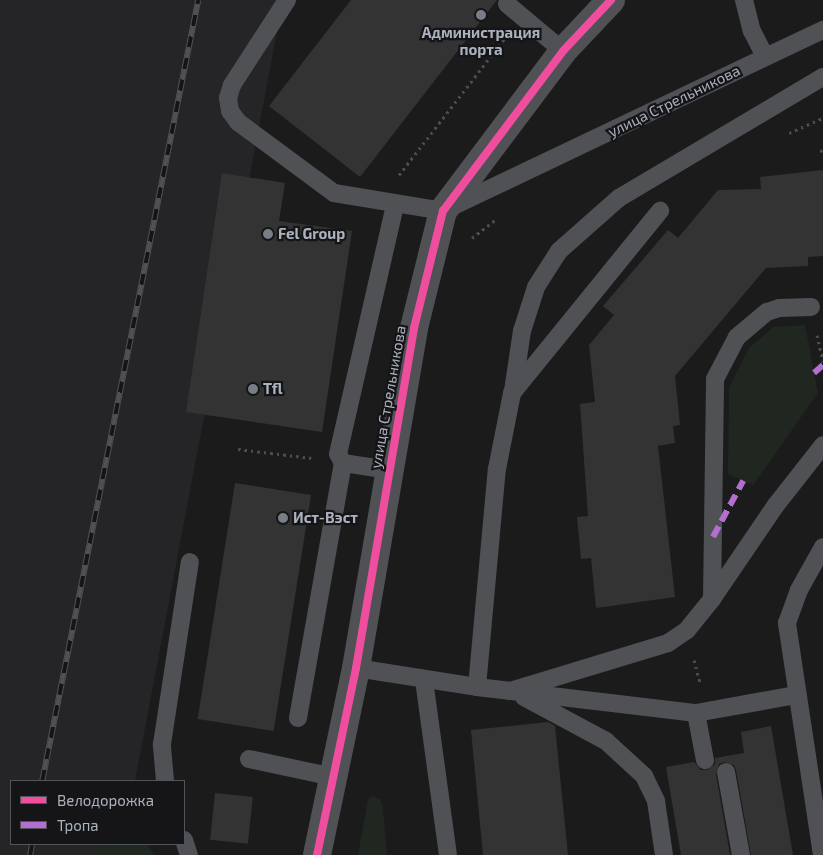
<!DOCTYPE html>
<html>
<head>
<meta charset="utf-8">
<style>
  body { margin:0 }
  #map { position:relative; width:823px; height:855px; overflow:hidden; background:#1b1b1c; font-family:"Exo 2",sans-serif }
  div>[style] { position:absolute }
  .built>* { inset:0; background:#252528 }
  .green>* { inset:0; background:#1f2720 }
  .building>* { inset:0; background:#333334; transform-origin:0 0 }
  .path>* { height:3px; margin-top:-1.5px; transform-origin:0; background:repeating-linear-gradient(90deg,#4b4d50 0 2.5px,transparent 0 6.5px) }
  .lane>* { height:18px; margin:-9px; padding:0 9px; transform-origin:9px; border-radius:9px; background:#505155 }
  .street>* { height:28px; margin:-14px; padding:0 14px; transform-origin:14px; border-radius:14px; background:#505155 }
  .rail>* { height:5.5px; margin-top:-2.75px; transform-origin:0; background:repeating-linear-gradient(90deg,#151518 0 11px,#505154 0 22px); box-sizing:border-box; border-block:1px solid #505154 }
  .quiet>* { height:6px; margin-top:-3px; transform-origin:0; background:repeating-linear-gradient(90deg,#b36fd0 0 12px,transparent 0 18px) }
  .cycleway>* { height:8px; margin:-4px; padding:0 4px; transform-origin:4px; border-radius:4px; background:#ef4d9e }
  .dots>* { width:14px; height:14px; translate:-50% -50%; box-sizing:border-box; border:2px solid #151518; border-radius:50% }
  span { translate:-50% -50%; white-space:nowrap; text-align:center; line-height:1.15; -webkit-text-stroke:4.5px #151518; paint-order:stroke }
  .poi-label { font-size:15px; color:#acb2bd; font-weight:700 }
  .left { translate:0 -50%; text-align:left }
  .street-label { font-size:15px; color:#acb2bd }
  .legend { position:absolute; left:10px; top:780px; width:175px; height:65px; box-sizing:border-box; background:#151518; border:1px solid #51545a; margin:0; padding:6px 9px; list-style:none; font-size:15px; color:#acb2bd }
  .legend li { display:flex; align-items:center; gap:10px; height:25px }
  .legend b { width:25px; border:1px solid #51545a }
</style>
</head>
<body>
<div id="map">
  <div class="built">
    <i style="clip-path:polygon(0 0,283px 0,135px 781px,11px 781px,11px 844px,123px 844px,121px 855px,0 855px)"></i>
  </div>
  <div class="green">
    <i style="clip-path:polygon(805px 325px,818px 393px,753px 485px,728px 474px,729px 388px,749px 348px,773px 327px)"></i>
    <i style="clip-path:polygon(372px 796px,380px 799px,383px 808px,387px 855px,358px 855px,368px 799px)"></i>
    <i style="clip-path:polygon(101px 844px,147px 844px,154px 855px,92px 855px)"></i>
  </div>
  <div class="building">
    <i style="clip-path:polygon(351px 0,497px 0,360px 177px,269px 106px)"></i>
    <i style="clip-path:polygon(823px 170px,823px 256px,808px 257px,808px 266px,766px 268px,675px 376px,680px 425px,673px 426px,675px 443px,658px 446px,675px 597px,596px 608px,591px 558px,581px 559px,577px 517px,588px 516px,580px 404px,595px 402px,589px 345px,614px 315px,603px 306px,668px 230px,678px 238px,718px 190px,761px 189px,760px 177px)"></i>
    <i style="clip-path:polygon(222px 173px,285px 183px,279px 221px,352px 231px,322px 432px,186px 412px)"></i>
    <i style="left:235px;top:483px;width:77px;height:239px;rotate:9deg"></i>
    <i style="clip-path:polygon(548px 722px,555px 726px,568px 855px,483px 855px,471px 730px)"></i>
    <i style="clip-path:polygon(771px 726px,793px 855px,751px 855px,736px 770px,734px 765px,725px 762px,719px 764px,716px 774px,730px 855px,681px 855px,666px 767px,694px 762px,701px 770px,707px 770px,715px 764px,715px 758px,744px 753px,741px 732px)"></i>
    <i style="left:215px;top:793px;width:38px;height:47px;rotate:6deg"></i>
  </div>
  <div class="path">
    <i style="left:789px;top:133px;width:37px;rotate:-24deg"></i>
    <i style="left:820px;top:151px;width:3px;rotate:-18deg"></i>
    <i style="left:399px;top:175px;width:173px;rotate:-52.3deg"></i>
    <i style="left:472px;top:238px;width:29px;rotate:-38deg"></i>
    <i style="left:817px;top:335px;width:27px;rotate:77deg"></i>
    <i style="left:238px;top:449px;width:74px;rotate:7deg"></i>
    <i style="left:694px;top:660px;width:24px;rotate:75deg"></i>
  </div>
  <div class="lane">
    <i style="left:287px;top:0;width:101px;rotate:122.9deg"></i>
    <i style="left:232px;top:85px;width:14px;rotate:107deg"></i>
    <i style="left:228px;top:98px;width:13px;rotate:81deg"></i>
    <i style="left:230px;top:111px;width:14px;rotate:54deg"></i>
    <i style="left:238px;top:122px;width:119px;rotate:36.5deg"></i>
    <i style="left:334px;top:193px;width:110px;rotate:9.4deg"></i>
    <i style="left:443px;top:211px;width:421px;rotate:-25.5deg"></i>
    <i style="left:744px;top:0;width:32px;rotate:76deg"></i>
    <i style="left:752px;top:31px;width:29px;rotate:63deg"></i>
    <i style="left:507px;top:4px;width:73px;rotate:40deg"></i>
    <i style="left:513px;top:391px;width:61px;rotate:-81.5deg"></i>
    <i style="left:522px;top:331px;width:46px;rotate:-72.3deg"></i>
    <i style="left:536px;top:287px;width:43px;rotate:-57.4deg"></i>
    <i style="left:559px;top:251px;width:80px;rotate:-41.5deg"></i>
    <i style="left:619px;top:198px;width:237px;rotate:-30.7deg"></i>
    <i style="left:389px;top:470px;width:47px;rotate:-171.3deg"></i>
    <i style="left:343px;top:463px;width:10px;rotate:-119deg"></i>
    <i style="left:338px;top:454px;width:255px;rotate:-77.1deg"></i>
    <i style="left:712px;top:599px;width:114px;rotate:-55.8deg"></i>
    <i style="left:776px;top:505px;width:76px;rotate:-51.9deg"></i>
    <i style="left:356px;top:668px;width:122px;rotate:8.9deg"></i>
    <i style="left:477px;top:687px;width:221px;rotate:6.8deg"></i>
    <i style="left:696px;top:713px;width:102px;rotate:-10.2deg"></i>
    <i style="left:424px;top:680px;width:177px;rotate:82.2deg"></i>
    <i style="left:477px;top:687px;width:219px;rotate:-84.8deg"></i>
    <i style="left:497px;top:469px;width:77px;rotate:-78.8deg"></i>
    <i style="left:512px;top:393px;width:235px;rotate:-50.9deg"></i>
    <i style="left:510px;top:691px;width:165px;rotate:-16.9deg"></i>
    <i style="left:668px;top:643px;width:23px;rotate:-34deg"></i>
    <i style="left:687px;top:630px;width:40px;rotate:-51deg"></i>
    <i style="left:712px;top:599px;width:220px;rotate:-89.2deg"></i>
    <i style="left:715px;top:379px;width:47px;rotate:-62.4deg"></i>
    <i style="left:737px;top:337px;width:39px;rotate:-40deg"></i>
    <i style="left:767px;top:312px;width:13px;rotate:-18deg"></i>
    <i style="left:779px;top:308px;width:32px;rotate:-2deg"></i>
    <i style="left:524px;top:697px;width:93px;rotate:28.2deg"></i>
    <i style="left:606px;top:741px;width:52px;rotate:42.6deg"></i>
    <i style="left:644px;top:776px;width:28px;rotate:64deg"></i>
    <i style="left:656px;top:801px;width:55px;rotate:81.6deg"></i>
    <i style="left:696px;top:713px;width:48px;rotate:79.2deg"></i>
    <i style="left:298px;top:718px;width:259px;rotate:-80deg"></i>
    <i style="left:249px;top:759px;width:87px;rotate:12deg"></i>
    <i style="left:726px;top:772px;width:84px;rotate:79.8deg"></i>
    <i style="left:165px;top:781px;width:37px;rotate:-95deg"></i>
    <i style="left:162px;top:744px;width:184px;rotate:-81.3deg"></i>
    <i style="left:184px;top:840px;width:16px;rotate:72deg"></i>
    <i style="left:822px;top:855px;width:235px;rotate:-98.6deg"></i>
    <i style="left:787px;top:623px;width:35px;rotate:-70deg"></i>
    <i style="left:799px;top:590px;width:49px;rotate:-60.8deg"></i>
  </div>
  <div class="street">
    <i style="left:317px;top:855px;width:191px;rotate:-78.2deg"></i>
    <i style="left:356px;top:668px;width:345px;rotate:-80.3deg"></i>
    <i style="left:414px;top:328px;width:121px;rotate:-76.1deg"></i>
    <i style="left:443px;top:211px;width:200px;rotate:-53.1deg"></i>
    <i style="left:563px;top:51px;width:70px;rotate:-46.7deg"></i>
  </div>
  <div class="rail">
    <i style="left:42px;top:781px;width:796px;rotate:-78.7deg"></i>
    <i style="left:30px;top:855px;width:11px;rotate:-80deg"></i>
  </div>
  <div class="quiet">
    <i style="left:814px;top:373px;width:12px;rotate:-42deg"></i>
    <i style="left:713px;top:537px;width:64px;rotate:-61.8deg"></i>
  </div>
  <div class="cycleway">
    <i style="left:317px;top:855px;width:191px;rotate:-78.2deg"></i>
    <i style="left:356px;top:668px;width:345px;rotate:-80.3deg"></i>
    <i style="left:414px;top:328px;width:121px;rotate:-76.1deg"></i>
    <i style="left:443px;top:211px;width:200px;rotate:-53.1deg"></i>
    <i style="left:563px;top:51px;width:70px;rotate:-46.7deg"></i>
  </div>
  <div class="dots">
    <i style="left:481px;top:15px;background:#797d85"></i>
    <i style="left:268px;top:234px;background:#797d85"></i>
    <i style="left:253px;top:389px;background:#797d85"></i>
    <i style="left:283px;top:518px;background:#797d85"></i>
  </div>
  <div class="poi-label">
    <span style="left:481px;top:41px">Администрация<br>порта</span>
    <span class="left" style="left:278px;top:234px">Fel Group</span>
    <span class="left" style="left:263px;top:389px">Tfl</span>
    <span class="left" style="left:293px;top:518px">Ист-Вэст</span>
  </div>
  <div class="street-label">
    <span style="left:674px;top:101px;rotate:-26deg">улица Стрельникова</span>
    <span style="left:388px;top:397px;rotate:-80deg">улица Стрельникова</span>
  </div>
  <ul class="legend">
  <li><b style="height:6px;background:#ef4d9e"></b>Велодорожка</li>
  <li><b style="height:6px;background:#b36fd0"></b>Тропа</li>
  </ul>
</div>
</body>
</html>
